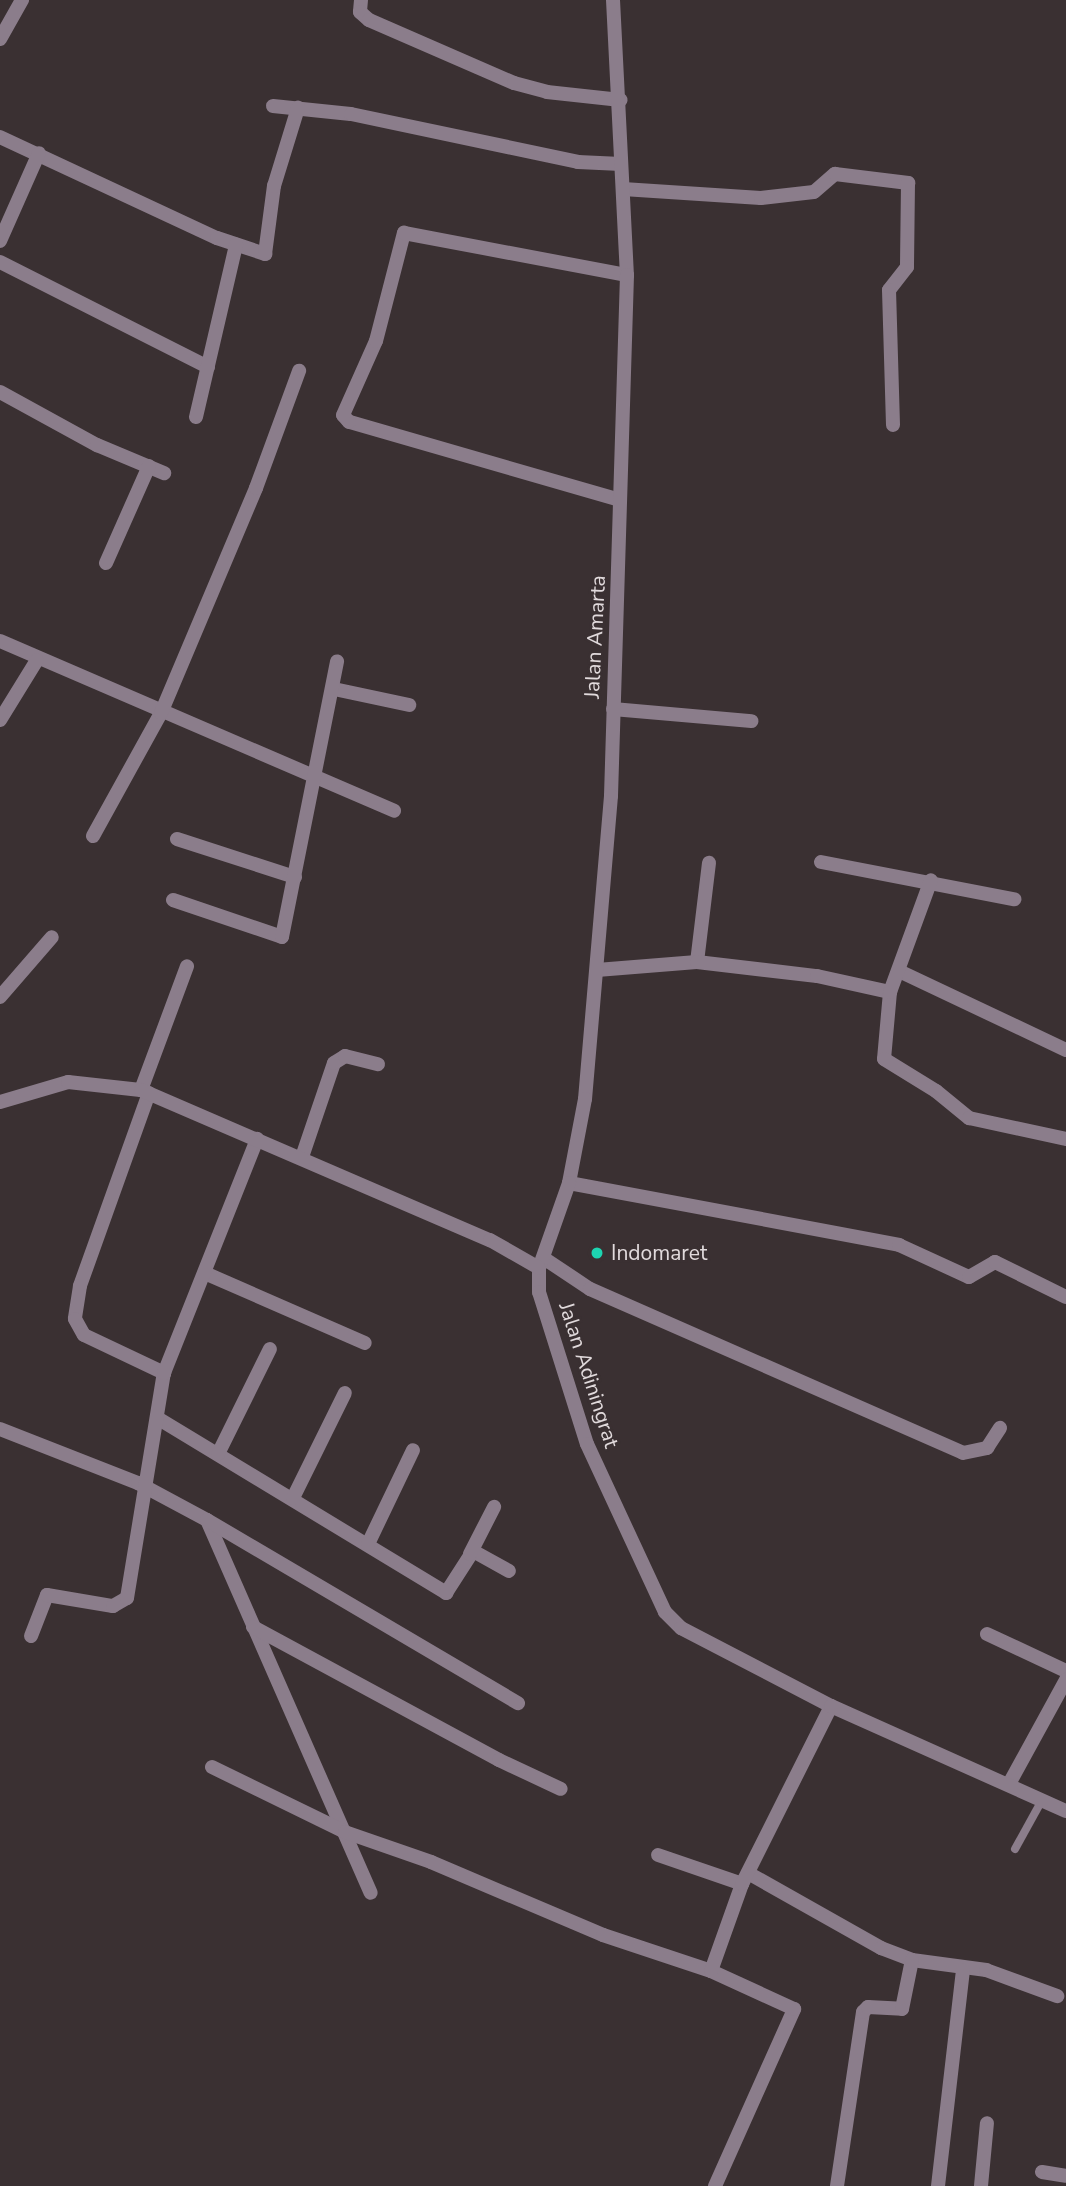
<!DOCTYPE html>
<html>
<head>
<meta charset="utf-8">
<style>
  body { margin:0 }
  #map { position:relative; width:1066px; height:2186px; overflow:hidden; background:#3a3032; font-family:"Nunito Sans",sans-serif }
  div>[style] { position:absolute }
  .service>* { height:8px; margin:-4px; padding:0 4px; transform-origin:4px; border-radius:4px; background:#8b7d8b }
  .minor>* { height:14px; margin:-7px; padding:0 7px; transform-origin:7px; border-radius:7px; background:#8b7d8b }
  .tertiary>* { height:14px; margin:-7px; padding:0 7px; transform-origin:7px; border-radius:7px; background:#8b7d8b }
  .dots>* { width:19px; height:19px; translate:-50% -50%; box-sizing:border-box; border:4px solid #3a3032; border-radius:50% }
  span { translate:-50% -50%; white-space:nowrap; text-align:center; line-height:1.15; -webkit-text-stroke:5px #3a3032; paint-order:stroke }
  .street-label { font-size:21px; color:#e1dadc }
  .poi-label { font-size:21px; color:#e1dadc }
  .left { translate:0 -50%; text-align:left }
</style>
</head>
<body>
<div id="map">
  <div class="service">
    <i style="left:1015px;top:1849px;width:56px;rotate:-61.1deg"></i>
  </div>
  <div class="minor">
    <i style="left:361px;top:0;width:12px;rotate:95deg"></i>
    <i style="left:360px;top:12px;width:12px;rotate:42deg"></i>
    <i style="left:369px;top:20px;width:158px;rotate:23.5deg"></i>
    <i style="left:514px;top:83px;width:34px;rotate:15deg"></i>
    <i style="left:547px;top:92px;width:74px;rotate:6.2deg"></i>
    <i style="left:0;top:39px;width:45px;rotate:-60.6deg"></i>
    <i style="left:273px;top:106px;width:78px;rotate:5.9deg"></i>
    <i style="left:351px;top:114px;width:232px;rotate:11.9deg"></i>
    <i style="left:578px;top:162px;width:43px;rotate:2.7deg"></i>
    <i style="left:0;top:137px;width:239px;rotate:25deg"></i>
    <i style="left:217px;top:238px;width:51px;rotate:18.4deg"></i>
    <i style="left:265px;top:254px;width:69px;rotate:-82.5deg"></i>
    <i style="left:274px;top:186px;width:82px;rotate:-72.9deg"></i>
    <i style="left:623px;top:189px;width:138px;rotate:3.7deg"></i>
    <i style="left:761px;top:198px;width:53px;rotate:-6.5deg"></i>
    <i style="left:814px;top:192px;width:28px;rotate:-41deg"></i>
    <i style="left:835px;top:174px;width:74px;rotate:7deg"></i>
    <i style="left:908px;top:183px;width:84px;rotate:90.7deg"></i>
    <i style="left:907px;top:267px;width:29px;rotate:128deg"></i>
    <i style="left:889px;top:290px;width:135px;rotate:88.3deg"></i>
    <i style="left:0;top:241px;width:96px;rotate:-66.1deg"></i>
    <i style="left:0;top:262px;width:233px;rotate:26.8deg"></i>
    <i style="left:0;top:392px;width:111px;rotate:28.7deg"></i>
    <i style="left:97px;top:445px;width:73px;rotate:22.7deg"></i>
    <i style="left:196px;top:417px;width:177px;rotate:-76.9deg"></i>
    <i style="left:620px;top:500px;width:282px;rotate:-163.9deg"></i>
    <i style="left:349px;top:422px;width:9px;rotate:-131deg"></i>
    <i style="left:343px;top:415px;width:81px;rotate:-66deg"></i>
    <i style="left:376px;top:341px;width:112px;rotate:-75.5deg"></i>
    <i style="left:404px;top:233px;width:227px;rotate:10.7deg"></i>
    <i style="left:106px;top:563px;width:106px;rotate:-66.1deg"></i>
    <i style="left:0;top:641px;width:429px;rotate:23.3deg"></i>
    <i style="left:334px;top:689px;width:77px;rotate:12deg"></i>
    <i style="left:613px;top:709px;width:139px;rotate:5deg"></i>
    <i style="left:0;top:720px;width:70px;rotate:-58.3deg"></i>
    <i style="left:93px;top:836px;width:141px;rotate:-61.1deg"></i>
    <i style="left:161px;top:713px;width:244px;rotate:-67.1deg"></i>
    <i style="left:256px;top:488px;width:125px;rotate:-69.8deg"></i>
    <i style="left:177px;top:839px;width:124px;rotate:17.9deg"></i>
    <i style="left:821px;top:862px;width:197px;rotate:10.9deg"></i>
    <i style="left:173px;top:900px;width:115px;rotate:18.7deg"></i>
    <i style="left:282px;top:937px;width:281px;rotate:-78.7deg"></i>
    <i style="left:697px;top:962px;width:100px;rotate:-83.1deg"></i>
    <i style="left:597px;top:970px;width:100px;rotate:-4.6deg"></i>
    <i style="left:697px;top:962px;width:121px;rotate:6.7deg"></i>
    <i style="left:817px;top:976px;width:75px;rotate:12.4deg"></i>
    <i style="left:890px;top:992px;width:67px;rotate:95.1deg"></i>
    <i style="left:884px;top:1059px;width:61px;rotate:31.6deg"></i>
    <i style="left:936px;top:1091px;width:43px;rotate:39.3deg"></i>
    <i style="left:969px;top:1118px;width:99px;rotate:12.2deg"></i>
    <i style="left:899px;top:971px;width:185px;rotate:25.3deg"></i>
    <i style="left:890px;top:992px;width:119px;rotate:-69.9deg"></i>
    <i style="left:0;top:997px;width:79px;rotate:-49.1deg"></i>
    <i style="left:141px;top:1090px;width:132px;rotate:-69.6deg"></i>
    <i style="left:149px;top:1093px;width:205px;rotate:109.7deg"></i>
    <i style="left:80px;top:1286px;width:33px;rotate:99deg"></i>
    <i style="left:75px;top:1319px;width:18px;rotate:61deg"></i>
    <i style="left:84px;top:1335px;width:89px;rotate:25.4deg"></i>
    <i style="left:302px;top:1157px;width:99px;rotate:-71.2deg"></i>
    <i style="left:334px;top:1063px;width:13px;rotate:-32deg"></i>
    <i style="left:345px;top:1056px;width:34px;rotate:14deg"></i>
    <i style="left:569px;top:1183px;width:336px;rotate:10.6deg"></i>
    <i style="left:899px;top:1245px;width:77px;rotate:24.6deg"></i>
    <i style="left:969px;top:1277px;width:30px;rotate:-30deg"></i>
    <i style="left:995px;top:1262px;width:79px;rotate:26.2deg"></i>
    <i style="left:545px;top:1259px;width:54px;rotate:33.7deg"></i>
    <i style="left:590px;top:1289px;width:407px;rotate:23.7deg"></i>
    <i style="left:963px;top:1453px;width:25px;rotate:-12deg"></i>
    <i style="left:987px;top:1448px;width:24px;rotate:-57deg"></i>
    <i style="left:207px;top:1274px;width:172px;rotate:23.6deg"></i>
    <i style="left:159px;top:1419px;width:336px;rotate:31.2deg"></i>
    <i style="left:446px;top:1593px;width:50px;rotate:-57.3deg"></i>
    <i style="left:473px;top:1551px;width:41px;rotate:29.1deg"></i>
    <i style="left:0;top:1429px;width:148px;rotate:21.4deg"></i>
    <i style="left:138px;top:1483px;width:78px;rotate:28.2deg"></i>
    <i style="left:207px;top:1520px;width:407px;rotate:66.3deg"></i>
    <i style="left:218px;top:1454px;width:117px;rotate:-63.7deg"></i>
    <i style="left:293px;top:1498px;width:117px;rotate:-63.7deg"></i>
    <i style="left:207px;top:1520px;width:361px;rotate:30.5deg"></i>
    <i style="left:368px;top:1544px;width:104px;rotate:-64.4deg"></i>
    <i style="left:470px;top:1554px;width:53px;rotate:-62.9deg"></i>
    <i style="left:253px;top:1627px;width:280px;rotate:28.4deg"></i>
    <i style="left:499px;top:1760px;width:68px;rotate:25.1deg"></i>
    <i style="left:987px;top:1634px;width:87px;rotate:25.1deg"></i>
    <i style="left:31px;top:1636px;width:44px;rotate:-68.7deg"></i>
    <i style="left:47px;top:1595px;width:67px;rotate:9.5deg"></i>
    <i style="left:113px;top:1606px;width:16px;rotate:-30deg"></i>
    <i style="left:127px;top:1598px;width:228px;rotate:-80.7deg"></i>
    <i style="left:164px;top:1373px;width:252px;rotate:-68.3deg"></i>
    <i style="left:212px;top:1767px;width:148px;rotate:26deg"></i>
    <i style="left:345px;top:1832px;width:91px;rotate:19.2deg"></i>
    <i style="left:431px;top:1862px;width:187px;rotate:23deg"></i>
    <i style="left:603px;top:1935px;width:114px;rotate:18.4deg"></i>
    <i style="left:1009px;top:1784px;width:119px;rotate:-61.3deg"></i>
    <i style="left:658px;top:1855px;width:89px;rotate:19deg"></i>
    <i style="left:748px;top:1873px;width:153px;rotate:29.4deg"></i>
    <i style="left:881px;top:1948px;width:33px;rotate:21deg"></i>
    <i style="left:912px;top:1960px;width:75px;rotate:7.7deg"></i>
    <i style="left:986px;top:1970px;width:76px;rotate:20.1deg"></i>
    <i style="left:1042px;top:2172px;width:24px;rotate:9deg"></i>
    <i style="left:715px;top:2186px;width:194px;rotate:-65.9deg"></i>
    <i style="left:794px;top:2009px;width:91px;rotate:-155.4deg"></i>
    <i style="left:711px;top:1971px;width:92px;rotate:-70.4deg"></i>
    <i style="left:742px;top:1884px;width:199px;rotate:-63.4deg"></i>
    <i style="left:837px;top:2186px;width:176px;rotate:-81.5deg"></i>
    <i style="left:863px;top:2012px;width:7px;rotate:-45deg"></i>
    <i style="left:868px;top:2007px;width:34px;rotate:3deg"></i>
    <i style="left:902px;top:2009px;width:50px;rotate:-78.5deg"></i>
    <i style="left:938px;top:2186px;width:217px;rotate:-83.4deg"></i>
    <i style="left:981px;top:2186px;width:63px;rotate:-84.6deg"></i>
  </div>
  <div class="tertiary">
    <i style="left:613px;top:0;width:275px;rotate:87.1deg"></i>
    <i style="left:627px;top:275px;width:521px;rotate:91.76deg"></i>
    <i style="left:611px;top:796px;width:304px;rotate:94.9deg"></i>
    <i style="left:585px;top:1099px;width:86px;rotate:100.8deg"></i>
    <i style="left:569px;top:1183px;width:90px;rotate:109.4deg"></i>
    <i style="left:539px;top:1268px;width:24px;rotate:90deg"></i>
    <i style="left:539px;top:1292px;width:159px;rotate:72.5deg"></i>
    <i style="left:587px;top:1444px;width:185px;rotate:65.1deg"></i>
    <i style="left:665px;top:1612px;width:23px;rotate:45deg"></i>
    <i style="left:681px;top:1628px;width:169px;rotate:27.5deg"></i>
    <i style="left:831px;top:1706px;width:257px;rotate:24.1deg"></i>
    <i style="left:0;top:1102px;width:71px;rotate:-16.4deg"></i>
    <i style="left:68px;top:1082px;width:73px;rotate:6.3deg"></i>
    <i style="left:141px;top:1090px;width:380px;rotate:23.3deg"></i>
    <i style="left:490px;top:1240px;width:56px;rotate:29.7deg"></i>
  </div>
  <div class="dots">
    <i style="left:597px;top:1253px;background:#1dd5b1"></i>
  </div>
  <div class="street-label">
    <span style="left:595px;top:637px;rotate:-87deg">Jalan Amarta</span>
    <span style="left:589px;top:1375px;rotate:72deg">Jalan Adiningrat</span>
  </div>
  <div class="poi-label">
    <span class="left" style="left:611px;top:1253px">Indomaret</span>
  </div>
</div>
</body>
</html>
